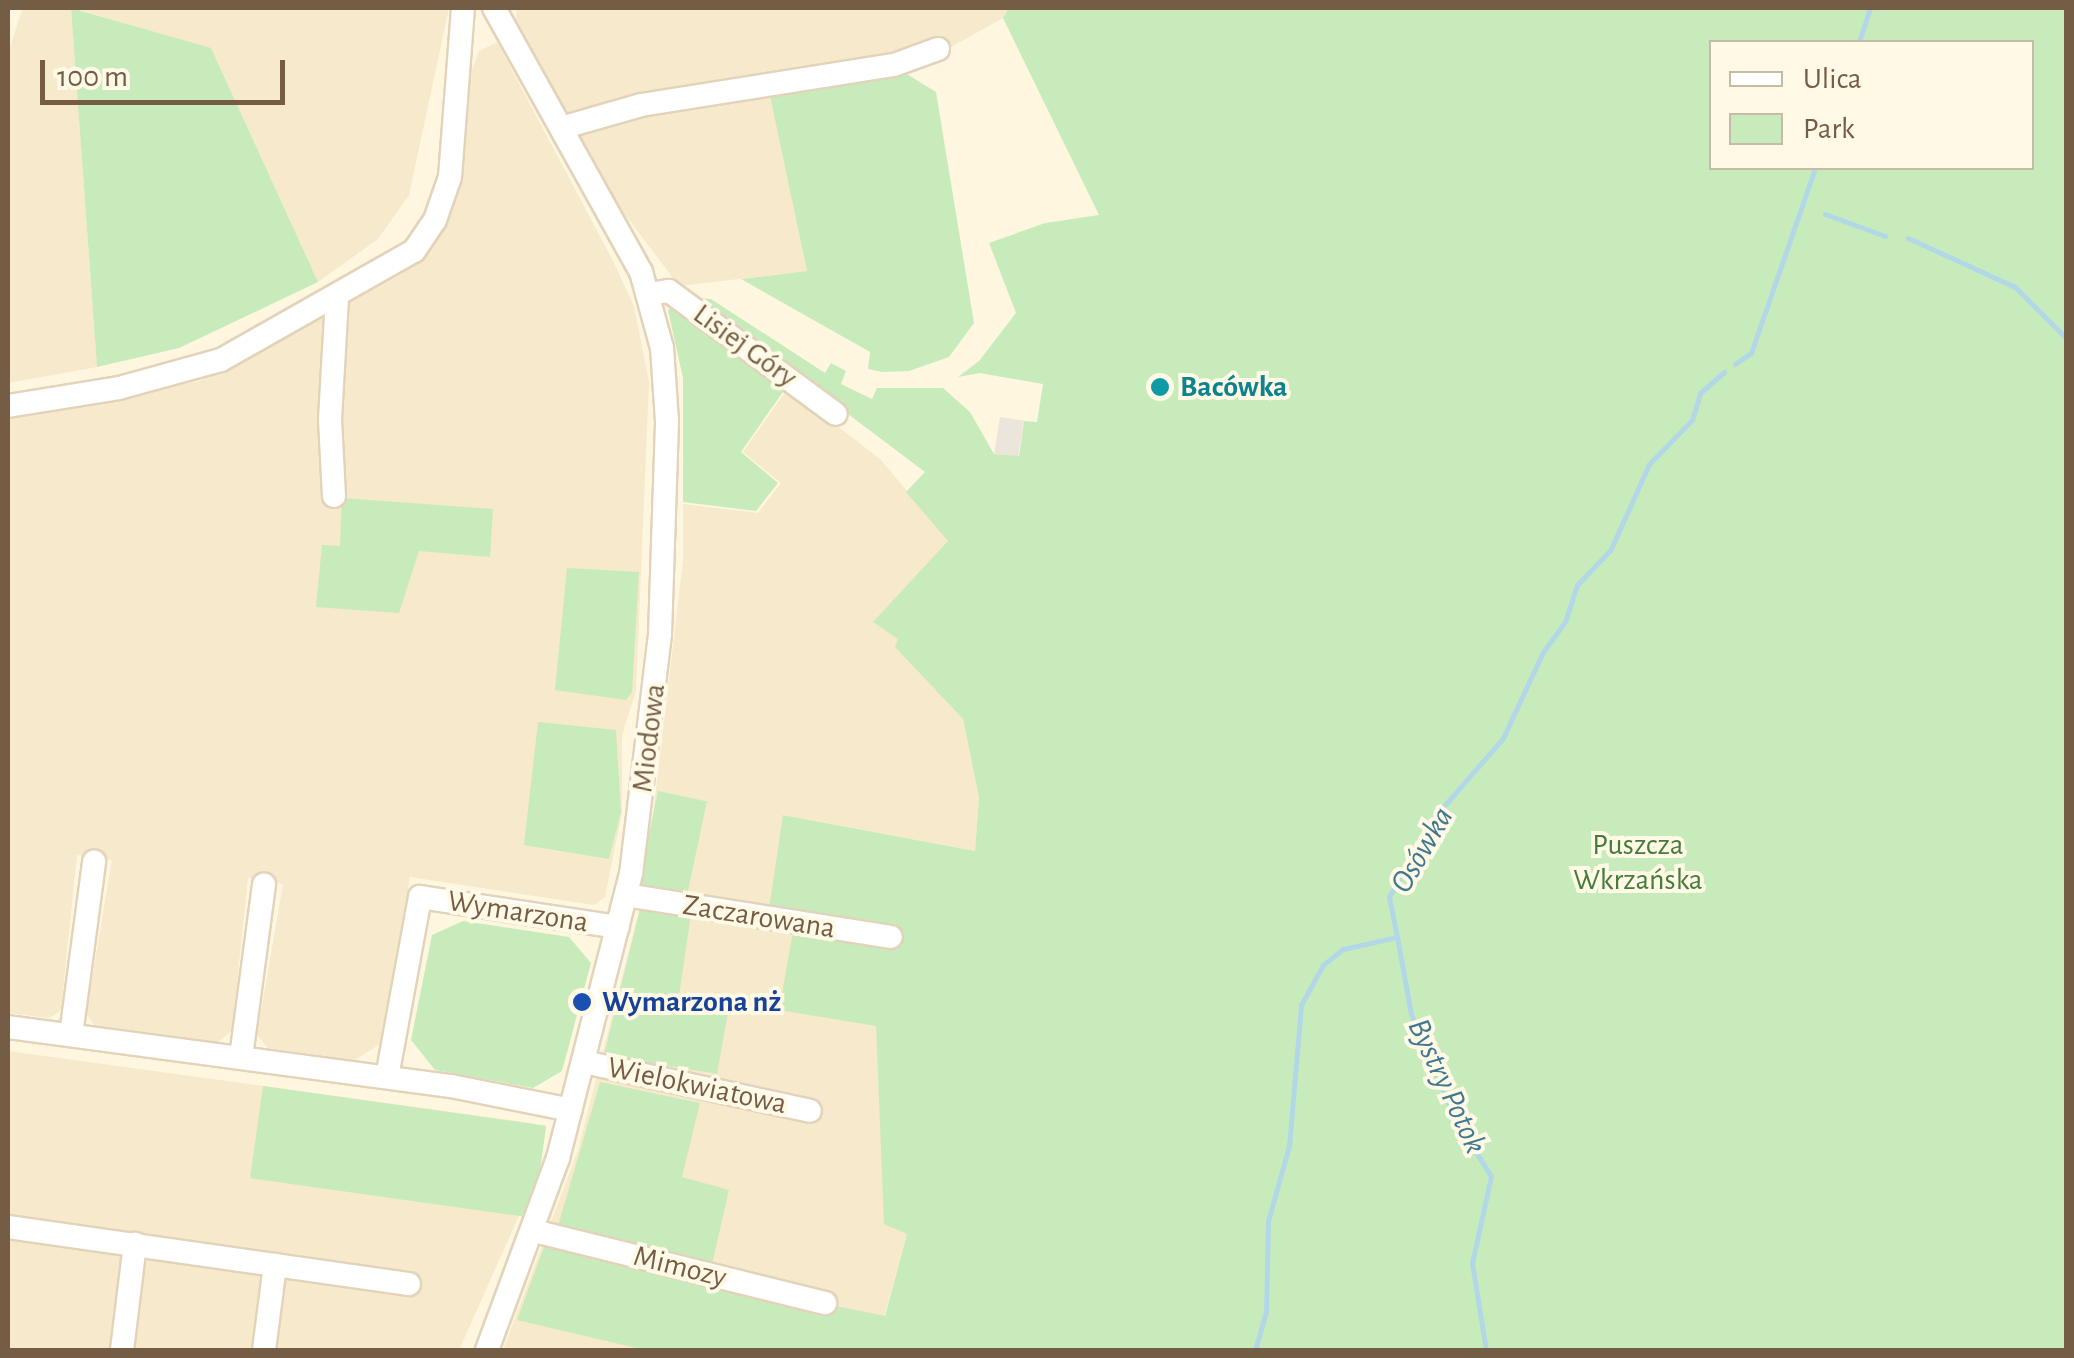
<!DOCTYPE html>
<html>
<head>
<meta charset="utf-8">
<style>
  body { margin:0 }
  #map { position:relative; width:2074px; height:1358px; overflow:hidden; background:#fef6de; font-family:"Alegreya Sans",sans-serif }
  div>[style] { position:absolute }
  .residential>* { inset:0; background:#f6e9cc }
  .industrial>* { inset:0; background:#ebe5db; transform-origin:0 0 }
  .green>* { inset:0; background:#c8ebbc; transform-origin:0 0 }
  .stream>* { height:5px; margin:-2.5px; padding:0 2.5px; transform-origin:2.5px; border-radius:2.5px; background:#b2d8e8 }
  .roads { filter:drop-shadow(2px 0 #e2d3ba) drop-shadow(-2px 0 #e2d3ba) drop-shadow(0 2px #e2d3ba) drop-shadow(0 -2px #e2d3ba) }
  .minor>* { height:22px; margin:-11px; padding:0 11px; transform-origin:11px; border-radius:11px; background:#fff }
  .dots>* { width:28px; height:28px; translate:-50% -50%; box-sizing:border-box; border:5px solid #fff9e6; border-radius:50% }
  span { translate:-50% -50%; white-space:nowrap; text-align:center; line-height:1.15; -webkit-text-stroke:8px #fff9e6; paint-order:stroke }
  .street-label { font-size:30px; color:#755d45 }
  .culture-label { font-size:30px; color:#0d838f; font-weight:700 }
  .left { translate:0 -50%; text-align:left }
  .park-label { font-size:30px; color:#457c3c }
  .transit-label { font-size:30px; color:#164399; font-weight:700 }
  .water-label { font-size:32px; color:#407892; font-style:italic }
  .frame { position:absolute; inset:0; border:10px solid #755d45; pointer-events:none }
  .legend { position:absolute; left:1709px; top:40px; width:325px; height:130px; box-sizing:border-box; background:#fff9e6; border:2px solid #c8bba6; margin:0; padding:12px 18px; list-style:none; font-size:30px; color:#755d45 }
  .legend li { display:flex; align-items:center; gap:20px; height:50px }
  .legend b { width:50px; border:2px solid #c8bba6 }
  .scale { position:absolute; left:40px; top:60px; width:245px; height:45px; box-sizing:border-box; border:5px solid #755d45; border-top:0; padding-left:12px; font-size:30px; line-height:35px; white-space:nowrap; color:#755d45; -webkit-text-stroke:8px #fff9e6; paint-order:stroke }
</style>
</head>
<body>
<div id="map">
  <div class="residential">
    <i style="clip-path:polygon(23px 8px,71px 8px,97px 367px,8px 383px,8px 53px)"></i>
    <i style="clip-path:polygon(74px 8px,449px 8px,409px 195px,378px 239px,318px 282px,211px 49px)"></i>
    <i style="clip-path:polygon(517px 8px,1009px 8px,1003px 18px,944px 51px,770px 91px,807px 271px,679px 286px,614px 200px,516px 19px)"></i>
    <i style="clip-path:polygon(497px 42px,613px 261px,634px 306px,649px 382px,636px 691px,622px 735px,622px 812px,605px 897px,594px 905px,410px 877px,380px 1044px,355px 1060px,268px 1048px,257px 1035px,283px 884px,248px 878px,232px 1031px,218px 1042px,94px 1025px,86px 1014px,112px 860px,77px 855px,61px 1010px,50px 1018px,8px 1013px,8px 417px,200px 381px,402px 274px,433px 237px,467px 84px,479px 51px)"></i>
    <i style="clip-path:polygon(788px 388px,880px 459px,949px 541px,896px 647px,963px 719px,979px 798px,975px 851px,784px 815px,796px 915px,876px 1025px,880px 1110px,907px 1234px,884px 1317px,864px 1350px,503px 1350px,578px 1150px,644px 891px,683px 561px,683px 504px,758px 513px,781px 483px,743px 452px)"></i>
    <i style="clip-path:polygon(8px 1051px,532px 1123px,542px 1142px,519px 1216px,459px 1350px,8px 1350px)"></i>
  </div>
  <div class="industrial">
    <i style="left:1000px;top:417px;width:24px;height:37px;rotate:9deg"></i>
  </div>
  <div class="green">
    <i style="clip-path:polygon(71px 8px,211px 48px,318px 282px,179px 348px,97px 367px)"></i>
    <i style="clip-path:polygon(evenodd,1009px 8px,2066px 8px,2066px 1350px,645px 1350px,517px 1320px,545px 1244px,831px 1315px,836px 1306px,885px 1316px,907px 1234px,884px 1224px,876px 1026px,779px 1010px,796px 915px,769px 909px,783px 815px,975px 851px,979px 798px,963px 719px,895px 647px,898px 639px,873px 622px,948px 541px,906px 492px,925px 472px,694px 298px,711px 299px,825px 373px,831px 363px,846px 371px,841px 384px,872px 399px,877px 388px,943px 388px,970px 412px,994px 454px,1019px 456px,1024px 421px,1037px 422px,1043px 384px,980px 373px,958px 377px,979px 361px,1016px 313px,989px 243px,1045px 223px,1099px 215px,1003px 18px,1009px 8px,1712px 42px,2032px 42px,2032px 168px,1712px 168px,1712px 42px)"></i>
    <i style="clip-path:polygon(897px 68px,936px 92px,974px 323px,949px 357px,909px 371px,882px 372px,868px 369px,870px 352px,741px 279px,807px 271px,769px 91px)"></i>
    <i style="clip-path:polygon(677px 303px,787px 386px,741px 452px,778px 483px,756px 511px,683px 502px,683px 378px,668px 310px)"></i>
    <i style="clip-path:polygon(342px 498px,493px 509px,490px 557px,419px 551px,399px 613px,316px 607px,322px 545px,340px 546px)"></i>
    <i style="clip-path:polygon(567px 568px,639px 572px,632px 692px,626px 700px,555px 690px)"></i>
    <i style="clip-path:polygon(538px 722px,616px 730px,621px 812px,609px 859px,524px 845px)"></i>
    <i style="left:658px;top:791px;width:50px;height:101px;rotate:12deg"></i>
    <i style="clip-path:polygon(641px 905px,691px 914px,679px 996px,730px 1002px,717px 1074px,604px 1055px)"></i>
    <i style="clip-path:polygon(463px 921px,569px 937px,591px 963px,562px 1071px,533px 1088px,435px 1070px,411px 1040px,432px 935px)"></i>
    <i style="clip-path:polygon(600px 1082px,700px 1103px,682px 1177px,729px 1190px,712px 1264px,558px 1226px)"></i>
    <i style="left:263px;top:1086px;width:286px;height:93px;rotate:8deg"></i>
  </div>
  <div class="stream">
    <i style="left:1859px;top:42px;width:36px;rotate:-72deg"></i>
    <i style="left:1825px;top:214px;width:64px;rotate:20.1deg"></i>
    <i style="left:1908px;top:238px;width:118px;rotate:24.6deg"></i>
    <i style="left:2015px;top:287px;width:72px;rotate:45deg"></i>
    <i style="left:1735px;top:364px;width:19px;rotate:-35deg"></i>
    <i style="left:1751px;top:353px;width:196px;rotate:-70.9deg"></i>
    <i style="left:1397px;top:937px;width:78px;rotate:79.7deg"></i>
    <i style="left:1411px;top:1014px;width:116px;rotate:67.2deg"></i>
    <i style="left:1456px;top:1121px;width:65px;rotate:57.5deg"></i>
    <i style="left:1491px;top:1176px;width:89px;rotate:102.3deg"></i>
    <i style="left:1472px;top:1263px;width:88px;rotate:80.9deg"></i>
    <i style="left:1255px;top:1350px;width:40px;rotate:-74deg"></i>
    <i style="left:1266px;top:1312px;width:91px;rotate:-88.7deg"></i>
    <i style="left:1268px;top:1221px;width:78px;rotate:-74.4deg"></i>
    <i style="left:1289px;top:1146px;width:142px;rotate:-85.1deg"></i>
    <i style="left:1301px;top:1005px;width:46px;rotate:-61.2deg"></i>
    <i style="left:1323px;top:965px;width:26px;rotate:-39deg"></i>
    <i style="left:1343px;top:949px;width:55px;rotate:-12.5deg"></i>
    <i style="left:1397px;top:937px;width:41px;rotate:-101.3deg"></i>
    <i style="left:1389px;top:897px;width:96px;rotate:-60deg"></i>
    <i style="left:1437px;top:814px;width:101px;rotate:-49deg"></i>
    <i style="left:1503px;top:738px;width:95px;rotate:-65.1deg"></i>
    <i style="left:1543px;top:652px;width:37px;rotate:-54deg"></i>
    <i style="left:1565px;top:622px;width:39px;rotate:-72deg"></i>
    <i style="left:1577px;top:585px;width:50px;rotate:-46.6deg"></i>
    <i style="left:1611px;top:549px;width:93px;rotate:-65.9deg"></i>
    <i style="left:1649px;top:464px;width:62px;rotate:-45.7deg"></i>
    <i style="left:1692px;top:420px;width:28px;rotate:-73deg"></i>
    <i style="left:1700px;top:393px;width:32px;rotate:-41deg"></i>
  </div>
  <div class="roads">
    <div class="minor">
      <i style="left:561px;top:128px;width:83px;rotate:-16deg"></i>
      <i style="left:641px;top:105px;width:256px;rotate:-9deg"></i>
      <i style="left:894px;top:65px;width:47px;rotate:-20deg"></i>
      <i style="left:649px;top:294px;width:20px;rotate:-9deg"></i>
      <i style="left:669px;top:291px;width:207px;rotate:36.4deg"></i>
      <i style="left:8px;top:406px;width:112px;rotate:-9.2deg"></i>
      <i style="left:119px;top:388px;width:106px;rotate:-15.4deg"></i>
      <i style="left:221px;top:360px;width:222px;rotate:-29.5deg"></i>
      <i style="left:414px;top:251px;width:37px;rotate:-56deg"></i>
      <i style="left:435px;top:220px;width:46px;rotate:-70.8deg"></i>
      <i style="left:450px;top:177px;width:169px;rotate:-85.6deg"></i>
      <i style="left:334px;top:496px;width:77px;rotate:-93deg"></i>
      <i style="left:330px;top:419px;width:121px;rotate:-86.7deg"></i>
      <i style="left:626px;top:895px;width:268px;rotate:9deg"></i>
      <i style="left:8px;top:1027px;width:447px;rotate:7.6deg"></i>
      <i style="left:451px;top:1086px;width:122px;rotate:11.3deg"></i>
      <i style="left:71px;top:1035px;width:175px;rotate:-82.4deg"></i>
      <i style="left:241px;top:1057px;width:174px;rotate:-82.4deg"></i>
      <i style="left:584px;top:1062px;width:231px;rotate:12.2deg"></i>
      <i style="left:387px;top:1077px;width:183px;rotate:-79.6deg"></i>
      <i style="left:420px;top:897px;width:200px;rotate:8.6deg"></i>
      <i style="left:8px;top:1227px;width:405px;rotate:8.1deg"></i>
      <i style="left:534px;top:1231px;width:300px;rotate:13.9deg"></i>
      <i style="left:122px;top:1350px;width:107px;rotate:-83deg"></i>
      <i style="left:264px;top:1350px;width:86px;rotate:-82.6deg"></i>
      <i style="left:487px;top:1350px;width:205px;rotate:-69.7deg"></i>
      <i style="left:558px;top:1158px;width:293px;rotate:-75.6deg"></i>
      <i style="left:631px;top:874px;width:242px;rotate:-83.1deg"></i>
      <i style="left:660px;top:634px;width:213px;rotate:-88.1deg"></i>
      <i style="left:667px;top:421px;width:73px;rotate:-93.9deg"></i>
      <i style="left:662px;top:348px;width:79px;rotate:-105.4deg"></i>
      <i style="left:641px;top:272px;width:302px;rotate:-119.1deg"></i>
    </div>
  </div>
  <div class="dots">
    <i style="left:1160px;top:387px;background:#0f9aa8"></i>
    <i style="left:582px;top:1002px;background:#1a4fb4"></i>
  </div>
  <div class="street-label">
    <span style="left:745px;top:346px;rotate:36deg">Lisiej Góry</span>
    <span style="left:649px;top:738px;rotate:-83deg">Miodowa</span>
    <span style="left:518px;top:912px;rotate:9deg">Wymarzona</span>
    <span style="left:759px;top:917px;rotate:9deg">Zaczarowana</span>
    <span style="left:697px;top:1086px;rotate:12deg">Wielokwiatowa</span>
    <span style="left:680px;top:1267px;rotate:14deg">Mimozy</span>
  </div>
  <div class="culture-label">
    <span class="left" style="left:1180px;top:387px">Bacówka</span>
  </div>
  <div class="park-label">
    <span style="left:1638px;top:862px">Puszcza<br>Wkrzańska</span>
  </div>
  <div class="transit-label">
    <span class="left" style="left:602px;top:1002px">Wymarzona nż</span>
  </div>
  <div class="water-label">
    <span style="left:1422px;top:850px;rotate:-60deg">Osówka</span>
    <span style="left:1447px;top:1086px;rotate:65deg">Bystry Potok</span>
  </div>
  <div class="frame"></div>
  <ul class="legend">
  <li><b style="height:12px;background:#fff"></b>Ulica</li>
  <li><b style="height:28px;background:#c8ebbc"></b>Park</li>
  </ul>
  <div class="scale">100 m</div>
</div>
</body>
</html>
